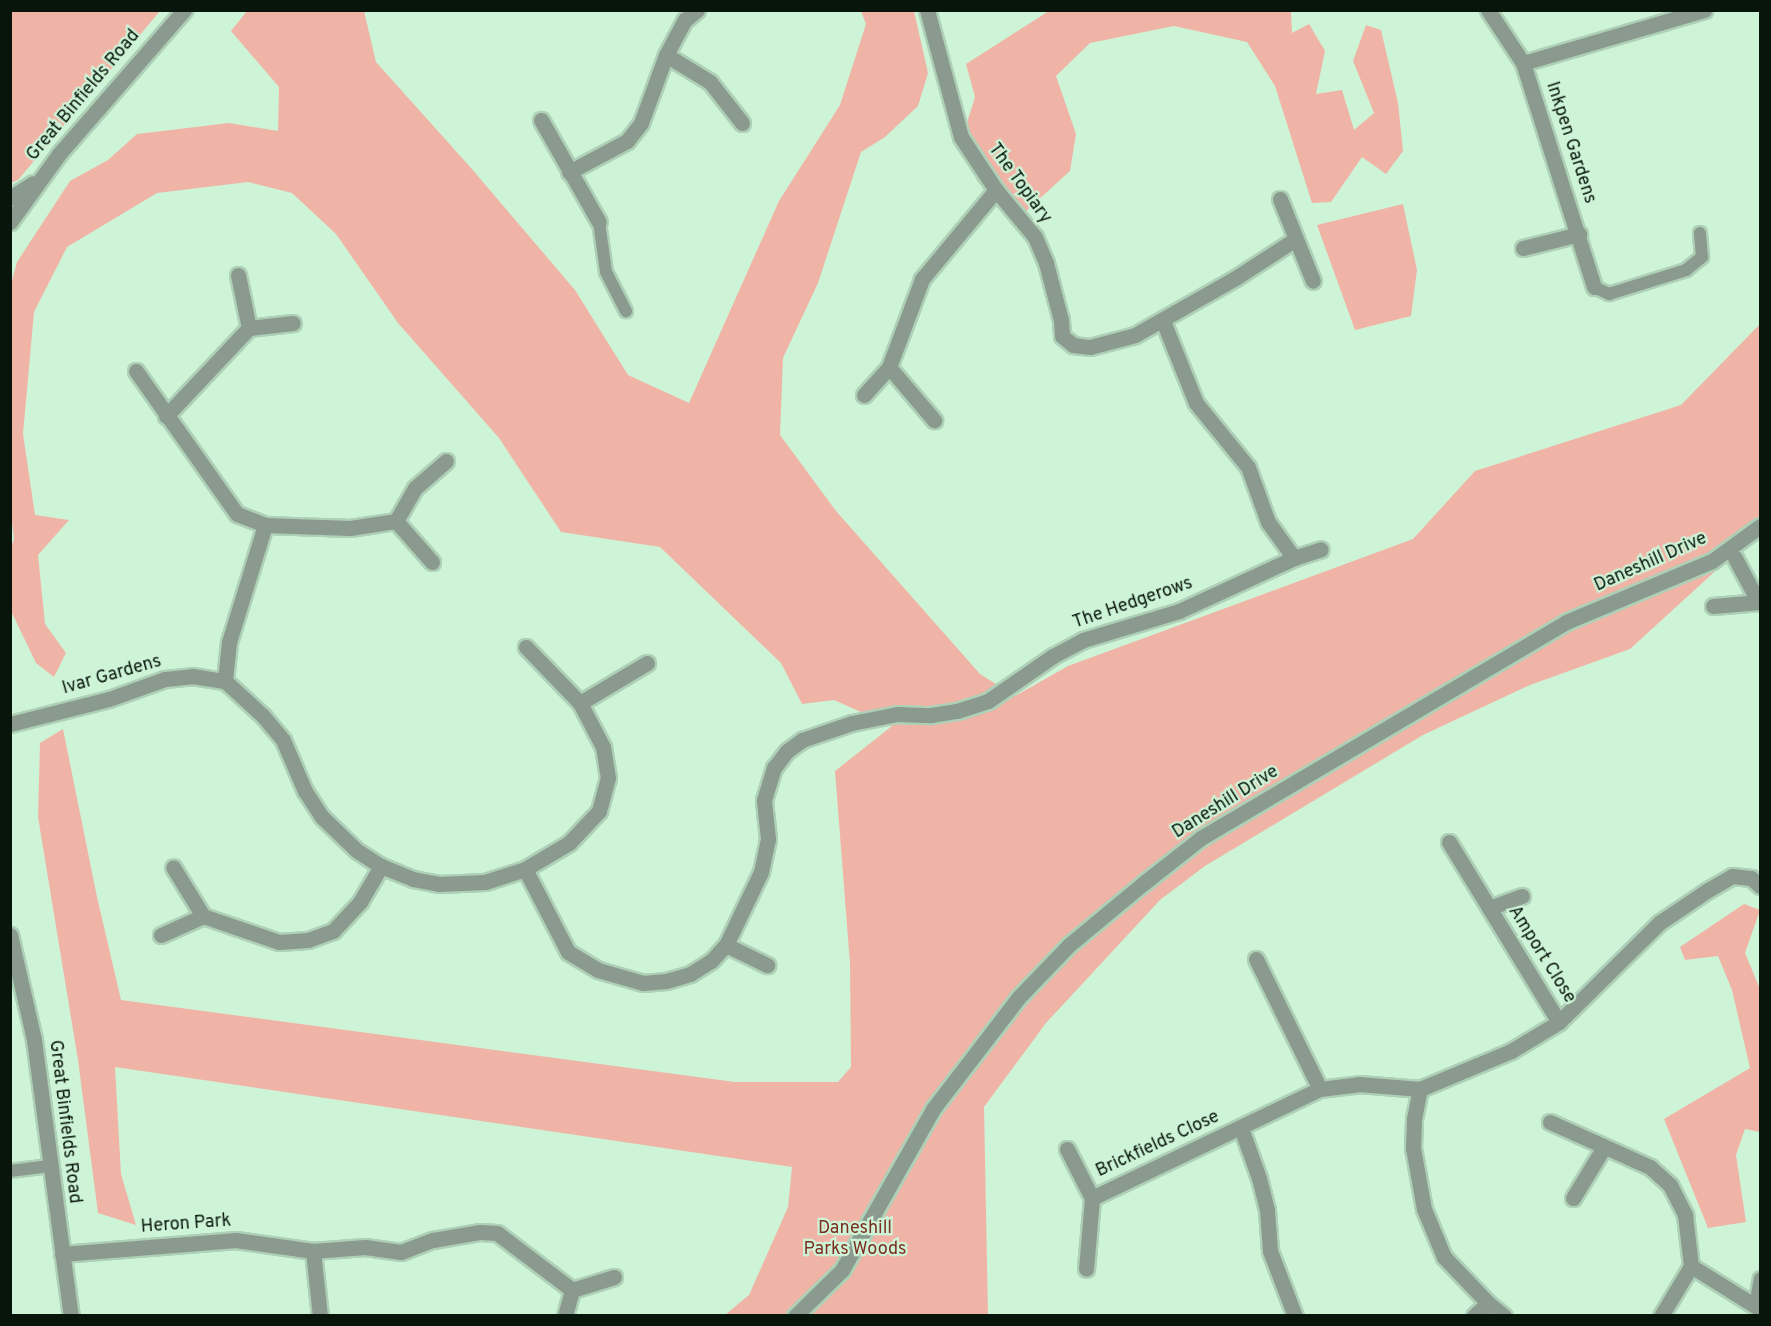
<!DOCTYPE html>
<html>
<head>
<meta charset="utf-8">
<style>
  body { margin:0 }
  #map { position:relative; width:1771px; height:1326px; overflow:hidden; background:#cef4d7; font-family:Overpass,sans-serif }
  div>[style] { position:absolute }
  .green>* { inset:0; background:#f0b4a7 }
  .roads { filter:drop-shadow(2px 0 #aed0b6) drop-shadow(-2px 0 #aed0b6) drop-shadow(0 2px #aed0b6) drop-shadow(0 -2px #aed0b6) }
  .service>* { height:12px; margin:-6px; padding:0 6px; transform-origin:6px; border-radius:6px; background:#8b9a8e }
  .minor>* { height:15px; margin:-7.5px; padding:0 7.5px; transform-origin:7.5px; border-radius:7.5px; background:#8b9a8e }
  .tertiary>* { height:15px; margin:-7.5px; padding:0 7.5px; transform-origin:7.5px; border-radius:7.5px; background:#8b9a8e }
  span { translate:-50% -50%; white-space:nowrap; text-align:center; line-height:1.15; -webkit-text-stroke:4.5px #cef4d7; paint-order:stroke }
  .street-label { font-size:18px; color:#07150b }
  .park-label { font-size:18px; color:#7c2e20 }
  .frame { position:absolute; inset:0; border:12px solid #07150b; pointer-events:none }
</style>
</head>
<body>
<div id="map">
  <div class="green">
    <i style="clip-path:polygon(10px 11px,160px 11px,18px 180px,11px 183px)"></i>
    <i style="clip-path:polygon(247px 11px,364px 11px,376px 62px,471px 168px,575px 290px,628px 375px,689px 403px,779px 201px,840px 105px,866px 24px,861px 11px,914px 11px,928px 73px,918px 106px,885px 137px,861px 152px,818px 283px,783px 358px,780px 435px,836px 511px,980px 674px,1015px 696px,1068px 666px,1413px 539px,1475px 471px,1681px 405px,1760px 324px,1760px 538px,1722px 565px,1630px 649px,1530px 685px,1423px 735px,1205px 866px,1160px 900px,1046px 1023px,984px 1107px,988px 1315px,725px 1315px,749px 1295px,788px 1207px,792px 1167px,115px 1067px,121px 1174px,136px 1225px,98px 1213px,78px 1060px,38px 817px,40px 743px,63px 729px,97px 897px,121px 1000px,735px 1082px,838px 1082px,851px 1067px,850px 964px,835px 771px,892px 726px,834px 700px,802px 704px,781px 663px,660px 547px,561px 532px,499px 438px,398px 323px,336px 234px,292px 193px,248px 182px,157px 193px,67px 247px,34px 312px,23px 434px,35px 515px,69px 520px,38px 555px,45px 624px,66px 653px,54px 677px,36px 663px,11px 611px,10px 550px,14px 539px,10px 505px,10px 288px,17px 262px,70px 181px,108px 160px,137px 134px,229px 123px,278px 131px,279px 87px,231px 31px)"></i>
    <i style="clip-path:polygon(1049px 11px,1291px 11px,1292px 33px,1309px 24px,1325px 51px,1316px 94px,1342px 90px,1354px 130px,1374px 113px,1353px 61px,1366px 25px,1381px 30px,1398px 103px,1403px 151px,1386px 174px,1362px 157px,1331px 202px,1312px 203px,1275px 86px,1247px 42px,1174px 26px,1090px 43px,1056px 76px,1076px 134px,1070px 171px,1013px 223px,976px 179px,966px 126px,975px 97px,966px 64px)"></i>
    <i style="clip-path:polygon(1403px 204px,1417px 270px,1411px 316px,1355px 330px,1317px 225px)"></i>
    <i style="clip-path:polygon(1744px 904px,1760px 910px,1745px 953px,1760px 989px,1760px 1132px,1745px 1129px,1736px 1155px,1746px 1222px,1708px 1228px,1664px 1119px,1750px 1068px,1732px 990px,1718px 956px,1685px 960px,1680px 947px)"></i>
  </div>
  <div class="roads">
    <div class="service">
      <i style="left:599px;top:222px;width:50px;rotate:82deg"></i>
      <i style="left:606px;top:272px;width:44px;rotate:62.9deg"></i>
      <i style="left:1594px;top:287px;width:17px;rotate:25deg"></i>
      <i style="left:1609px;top:294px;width:81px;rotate:-17.3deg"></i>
      <i style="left:1686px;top:270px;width:21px;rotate:-39deg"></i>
      <i style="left:1702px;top:257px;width:24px;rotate:-95deg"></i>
      <i style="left:10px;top:1171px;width:40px;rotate:-7.1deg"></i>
      <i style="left:1755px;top:1306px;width:28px;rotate:-80deg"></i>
    </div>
    <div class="minor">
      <i style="left:927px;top:10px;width:131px;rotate:75deg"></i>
      <i style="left:961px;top:137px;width:64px;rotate:56.6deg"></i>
      <i style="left:996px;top:190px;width:61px;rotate:50.3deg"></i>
      <i style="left:1035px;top:237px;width:28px;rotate:67deg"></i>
      <i style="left:1046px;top:263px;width:59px;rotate:75.3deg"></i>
      <i style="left:1061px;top:320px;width:16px;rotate:86deg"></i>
      <i style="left:1062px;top:336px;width:14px;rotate:39deg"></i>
      <i style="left:1073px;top:345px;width:17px;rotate:7deg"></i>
      <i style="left:1090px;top:347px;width:47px;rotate:-14.9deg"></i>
      <i style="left:1135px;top:335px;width:117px;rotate:-29.6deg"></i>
      <i style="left:1237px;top:277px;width:68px;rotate:-33deg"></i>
      <i style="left:1488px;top:10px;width:64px;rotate:56.6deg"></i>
      <i style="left:1523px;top:63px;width:235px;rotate:72.4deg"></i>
      <i style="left:666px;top:55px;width:52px;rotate:31.5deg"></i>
      <i style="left:710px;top:82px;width:52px;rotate:52deg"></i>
      <i style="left:1523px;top:63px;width:189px;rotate:-16.3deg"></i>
      <i style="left:541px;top:120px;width:117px;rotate:60.4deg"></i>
      <i style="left:569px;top:172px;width:66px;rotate:-28.1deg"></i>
      <i style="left:627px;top:141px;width:23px;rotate:-52deg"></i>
      <i style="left:641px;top:123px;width:72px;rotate:-69.8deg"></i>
      <i style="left:666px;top:55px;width:40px;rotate:-62deg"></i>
      <i style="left:685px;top:20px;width:16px;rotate:-40deg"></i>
      <i style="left:1280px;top:199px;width:88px;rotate:68.1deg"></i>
      <i style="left:1523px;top:248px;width:58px;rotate:-14deg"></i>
      <i style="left:238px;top:275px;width:54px;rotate:78.3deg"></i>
      <i style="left:249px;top:328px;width:44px;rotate:-6.5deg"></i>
      <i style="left:1163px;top:321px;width:88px;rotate:68.1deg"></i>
      <i style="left:1196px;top:403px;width:82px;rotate:50.9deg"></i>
      <i style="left:1248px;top:467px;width:59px;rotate:70deg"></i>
      <i style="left:1268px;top:522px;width:44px;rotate:54.2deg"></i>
      <i style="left:889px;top:367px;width:70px;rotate:49.7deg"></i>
      <i style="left:136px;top:371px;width:175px;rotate:54.8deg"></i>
      <i style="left:237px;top:514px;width:30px;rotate:21deg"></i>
      <i style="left:265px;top:525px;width:85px;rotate:2deg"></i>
      <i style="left:350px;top:528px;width:47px;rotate:-8.7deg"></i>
      <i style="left:864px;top:395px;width:38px;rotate:-48deg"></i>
      <i style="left:889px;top:367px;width:94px;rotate:-69.4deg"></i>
      <i style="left:922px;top:279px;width:116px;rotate:-50.3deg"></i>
      <i style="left:166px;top:416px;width:121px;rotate:-46.7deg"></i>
      <i style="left:265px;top:525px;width:122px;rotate:107.1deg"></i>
      <i style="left:229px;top:642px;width:39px;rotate:96deg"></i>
      <i style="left:225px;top:681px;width:52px;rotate:42.6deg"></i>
      <i style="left:263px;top:716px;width:31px;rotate:50deg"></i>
      <i style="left:283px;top:740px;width:56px;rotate:66.7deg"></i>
      <i style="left:305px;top:791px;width:31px;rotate:57deg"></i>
      <i style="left:322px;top:817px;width:47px;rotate:44.1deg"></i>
      <i style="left:356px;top:850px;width:30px;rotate:33deg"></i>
      <i style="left:381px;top:866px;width:35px;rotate:22deg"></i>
      <i style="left:413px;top:879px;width:26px;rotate:11deg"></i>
      <i style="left:439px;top:884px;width:46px;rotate:-2.5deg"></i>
      <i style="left:485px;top:882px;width:42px;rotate:-18deg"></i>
      <i style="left:525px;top:869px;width:51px;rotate:-30.6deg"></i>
      <i style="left:569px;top:843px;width:44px;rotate:-46.8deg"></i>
      <i style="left:599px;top:811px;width:34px;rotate:-75deg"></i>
      <i style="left:608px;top:778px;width:31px;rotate:-99deg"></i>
      <i style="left:603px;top:747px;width:50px;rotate:-117.6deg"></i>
      <i style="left:580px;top:703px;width:78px;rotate:-134deg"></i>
      <i style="left:1735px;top:558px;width:49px;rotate:61.9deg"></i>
      <i style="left:432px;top:562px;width:55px;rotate:-131.3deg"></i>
      <i style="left:396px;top:521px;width:38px;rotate:-60deg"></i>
      <i style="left:415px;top:488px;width:41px;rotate:-41.1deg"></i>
      <i style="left:1713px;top:606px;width:47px;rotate:-4.9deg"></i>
      <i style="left:580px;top:703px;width:78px;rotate:-30.8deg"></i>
      <i style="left:10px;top:724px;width:102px;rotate:-14.2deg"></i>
      <i style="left:109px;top:699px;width:59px;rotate:-19.7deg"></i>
      <i style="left:165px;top:679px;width:27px;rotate:-6deg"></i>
      <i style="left:192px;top:676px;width:33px;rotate:9deg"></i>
      <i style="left:1449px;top:842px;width:211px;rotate:58.6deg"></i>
      <i style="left:525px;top:869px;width:93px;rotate:62.6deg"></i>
      <i style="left:568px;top:952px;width:35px;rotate:31deg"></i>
      <i style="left:598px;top:970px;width:47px;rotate:16.1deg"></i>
      <i style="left:643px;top:983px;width:23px;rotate:-5deg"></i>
      <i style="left:666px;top:981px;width:25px;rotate:-16deg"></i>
      <i style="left:690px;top:974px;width:25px;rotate:-32deg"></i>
      <i style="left:711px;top:961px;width:22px;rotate:-47deg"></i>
      <i style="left:726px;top:945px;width:81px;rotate:-64.4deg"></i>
      <i style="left:761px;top:872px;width:34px;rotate:-78deg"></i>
      <i style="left:768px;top:839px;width:39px;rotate:-96deg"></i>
      <i style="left:764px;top:800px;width:34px;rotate:-73deg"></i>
      <i style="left:774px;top:768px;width:21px;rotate:-53deg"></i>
      <i style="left:787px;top:751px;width:19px;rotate:-36deg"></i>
      <i style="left:802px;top:740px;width:53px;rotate:-18.8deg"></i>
      <i style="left:852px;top:723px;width:46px;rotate:-11.3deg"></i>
      <i style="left:897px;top:714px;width:34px;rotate:2deg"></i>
      <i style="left:931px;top:715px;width:26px;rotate:-9deg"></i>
      <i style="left:957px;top:711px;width:33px;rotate:-18deg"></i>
      <i style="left:988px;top:701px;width:79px;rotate:-34.7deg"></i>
      <i style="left:1053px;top:656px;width:34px;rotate:-28deg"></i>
      <i style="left:1083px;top:640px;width:100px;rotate:-16.8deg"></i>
      <i style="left:1179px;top:611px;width:127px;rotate:-24.7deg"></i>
      <i style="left:1294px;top:558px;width:28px;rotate:-18deg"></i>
      <i style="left:1489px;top:908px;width:35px;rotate:-20deg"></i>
      <i style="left:203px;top:916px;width:80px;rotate:18.9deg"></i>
      <i style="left:279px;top:942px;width:29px;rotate:-4deg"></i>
      <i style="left:308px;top:940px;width:27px;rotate:-20deg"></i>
      <i style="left:333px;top:931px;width:40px;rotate:-47deg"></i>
      <i style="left:360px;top:902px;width:42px;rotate:-59.7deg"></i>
      <i style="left:161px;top:935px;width:46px;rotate:-24.3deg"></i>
      <i style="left:203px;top:916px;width:57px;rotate:-121.5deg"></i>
      <i style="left:726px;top:945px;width:46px;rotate:26deg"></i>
      <i style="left:1256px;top:959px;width:145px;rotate:63.8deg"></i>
      <i style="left:1550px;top:1122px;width:110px;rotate:24.2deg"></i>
      <i style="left:1650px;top:1167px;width:27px;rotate:42deg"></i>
      <i style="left:1670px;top:1185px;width:34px;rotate:63deg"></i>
      <i style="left:1685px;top:1215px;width:51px;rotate:83.3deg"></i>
      <i style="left:1691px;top:1266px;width:81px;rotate:31.9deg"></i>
      <i style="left:1241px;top:1128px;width:53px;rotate:70.2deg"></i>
      <i style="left:1259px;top:1178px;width:33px;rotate:76deg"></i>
      <i style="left:1267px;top:1210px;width:41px;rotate:85.8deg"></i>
      <i style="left:1270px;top:1251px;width:70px;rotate:69deg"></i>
      <i style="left:1067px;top:1149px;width:55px;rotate:63deg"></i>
      <i style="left:1092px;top:1198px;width:71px;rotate:94.8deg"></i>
      <i style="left:1092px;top:1198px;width:253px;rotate:-25.6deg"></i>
      <i style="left:1320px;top:1089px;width:39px;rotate:-7deg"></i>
      <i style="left:1359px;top:1084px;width:61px;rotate:4.7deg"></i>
      <i style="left:1573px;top:1198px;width:60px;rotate:-58.7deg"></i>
      <i style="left:313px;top:1251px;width:65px;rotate:83.9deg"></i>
      <i style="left:62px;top:1254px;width:175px;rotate:-4.6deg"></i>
      <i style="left:236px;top:1240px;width:78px;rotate:8.1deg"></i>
      <i style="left:313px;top:1251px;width:52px;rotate:-4.4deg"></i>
      <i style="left:365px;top:1247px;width:36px;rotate:8deg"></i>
      <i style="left:401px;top:1252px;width:34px;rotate:-21deg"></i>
      <i style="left:433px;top:1240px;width:48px;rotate:-9.7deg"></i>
      <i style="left:480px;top:1232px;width:17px;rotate:3deg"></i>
      <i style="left:497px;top:1233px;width:94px;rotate:37.2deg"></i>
      <i style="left:565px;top:1316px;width:27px;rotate:-75deg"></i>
      <i style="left:572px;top:1290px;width:44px;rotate:-17.2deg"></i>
      <i style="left:795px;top:1316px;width:66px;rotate:-44.4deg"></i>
      <i style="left:842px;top:1270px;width:185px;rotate:-60.5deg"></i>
      <i style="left:933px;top:1109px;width:141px;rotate:-52.5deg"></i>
      <i style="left:1019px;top:997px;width:72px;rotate:-46.1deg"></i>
      <i style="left:1069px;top:945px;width:99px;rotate:-39.7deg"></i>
      <i style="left:1145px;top:882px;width:71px;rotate:-38.2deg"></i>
      <i style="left:1201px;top:838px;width:424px;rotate:-30.6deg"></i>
      <i style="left:1566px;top:622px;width:158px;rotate:-22.7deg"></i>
      <i style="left:1712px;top:561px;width:59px;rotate:-36.1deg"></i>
      <i style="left:1474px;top:1316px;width:19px;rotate:-43deg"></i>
      <i style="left:1504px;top:1316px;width:21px;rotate:-141deg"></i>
      <i style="left:1488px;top:1303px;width:64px;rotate:-133.7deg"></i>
      <i style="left:1444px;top:1257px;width:52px;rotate:-112.6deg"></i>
      <i style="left:1424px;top:1209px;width:62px;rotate:-100.2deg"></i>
      <i style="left:1413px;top:1148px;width:29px;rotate:-88deg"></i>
      <i style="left:1414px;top:1119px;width:31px;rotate:-79deg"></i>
      <i style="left:1420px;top:1089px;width:99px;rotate:-22.7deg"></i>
      <i style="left:1511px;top:1051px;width:56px;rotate:-31.1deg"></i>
      <i style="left:1559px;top:1022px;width:141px;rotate:-44.7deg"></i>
      <i style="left:1659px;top:923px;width:59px;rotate:-34deg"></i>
      <i style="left:1708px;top:890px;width:28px;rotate:-30deg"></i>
      <i style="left:1732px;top:876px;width:19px;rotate:6deg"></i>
      <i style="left:1751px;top:878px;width:12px;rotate:42deg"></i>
      <i style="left:1661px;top:1316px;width:58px;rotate:-59deg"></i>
    </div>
    <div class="tertiary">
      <i style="left:10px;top:198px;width:27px;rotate:-33deg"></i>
      <i style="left:10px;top:222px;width:84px;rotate:-54.2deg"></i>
      <i style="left:59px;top:154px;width:191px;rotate:-49deg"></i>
      <i style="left:10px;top:935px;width:108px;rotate:77.1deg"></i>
      <i style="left:34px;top:1040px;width:278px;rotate:82.4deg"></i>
    </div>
  </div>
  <div class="street-label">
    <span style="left:84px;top:96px;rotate:-50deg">Great Binfields Road</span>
    <span style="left:1570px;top:143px;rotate:72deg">Inkpen Gardens</span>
    <span style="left:1019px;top:184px;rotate:54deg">The Topiary</span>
    <span style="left:1651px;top:563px;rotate:-24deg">Daneshill Drive</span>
    <span style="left:1133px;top:604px;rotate:-19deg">The Hedgerows</span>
    <span style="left:112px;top:676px;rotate:-16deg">Ivar Gardens</span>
    <span style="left:1226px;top:803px;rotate:-32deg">Daneshill Drive</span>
    <span style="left:1541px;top:955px;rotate:58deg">Amport Close</span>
    <span style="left:64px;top:1122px;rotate:83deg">Great Binfields Road</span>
    <span style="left:1158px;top:1145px;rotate:-25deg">Brickfields Close</span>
    <span style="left:186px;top:1225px;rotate:-4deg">Heron Park</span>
  </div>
  <div class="park-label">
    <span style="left:855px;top:1240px">Daneshill<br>Parks Woods</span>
  </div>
  <div class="frame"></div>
</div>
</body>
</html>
